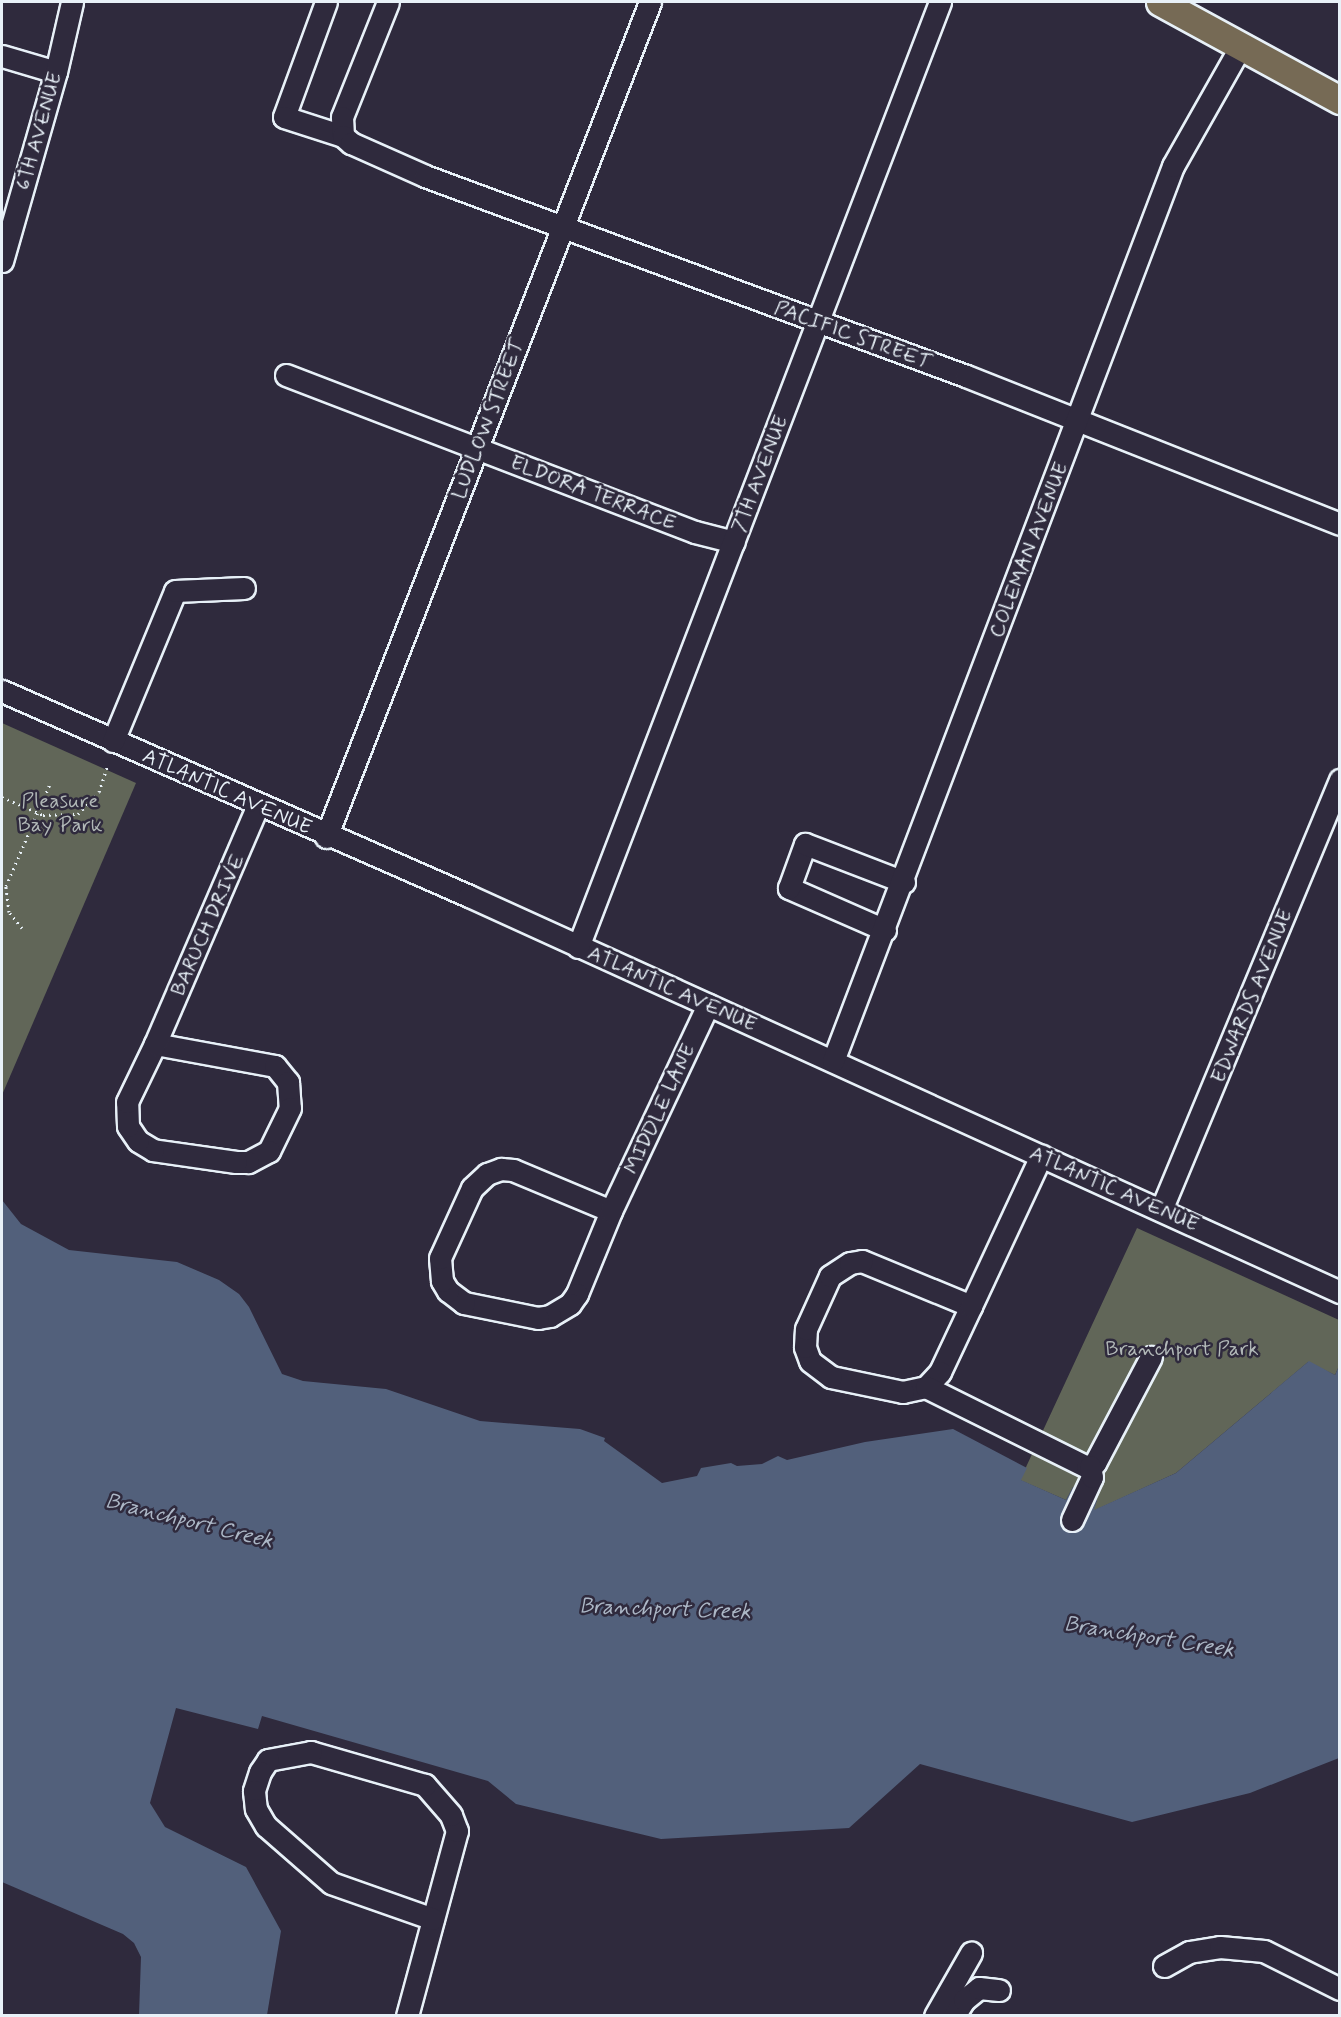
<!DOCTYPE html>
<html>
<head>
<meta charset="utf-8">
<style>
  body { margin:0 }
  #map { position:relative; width:1341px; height:2017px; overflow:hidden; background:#2f2a3d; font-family:Mynerve,sans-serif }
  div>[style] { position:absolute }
  .green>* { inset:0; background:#616658 }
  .water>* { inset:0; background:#52607b }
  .path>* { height:3px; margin-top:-1.5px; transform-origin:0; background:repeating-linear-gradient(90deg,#e8f1f8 0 1.5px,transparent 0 6px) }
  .roads { filter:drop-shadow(2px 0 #e8f1f8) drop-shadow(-2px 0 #e8f1f8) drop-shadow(0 2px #e8f1f8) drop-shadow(0 -2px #e8f1f8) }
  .minor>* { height:21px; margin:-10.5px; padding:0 10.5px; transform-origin:10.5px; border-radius:10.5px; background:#2f2a3d }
  .major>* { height:27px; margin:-13.5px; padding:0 13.5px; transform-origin:13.5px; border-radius:13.5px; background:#766a55 }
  span { translate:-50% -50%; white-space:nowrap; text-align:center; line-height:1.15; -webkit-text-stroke:5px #2f2a3d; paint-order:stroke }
  .street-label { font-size:21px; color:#e8f1f8 }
  .park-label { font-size:21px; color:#b2b9b8 }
  .water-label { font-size:22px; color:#acb7c6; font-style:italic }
  .frame { position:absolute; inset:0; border:3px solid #e8f1f8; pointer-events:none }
</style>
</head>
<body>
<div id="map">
  <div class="green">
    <i style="clip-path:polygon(2px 723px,136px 783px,2px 1095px)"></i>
    <i style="clip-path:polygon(1137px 1228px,1339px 1320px,1339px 1366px,1335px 1375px,1308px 1362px,1176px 1473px,1093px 1511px,1097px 1500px,1073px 1487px,1066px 1500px,1020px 1480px)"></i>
  </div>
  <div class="water">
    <i style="clip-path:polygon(2px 1200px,21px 1224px,69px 1250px,177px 1262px,219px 1280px,239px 1294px,249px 1307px,282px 1374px,303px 1381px,386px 1389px,480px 1421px,580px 1429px,605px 1438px,604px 1441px,662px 1483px,697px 1476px,701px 1468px,731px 1463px,737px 1466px,762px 1464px,778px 1456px,787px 1460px,865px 1442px,953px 1429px,1027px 1468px,1021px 1480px,1066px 1500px,1073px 1487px,1097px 1500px,1094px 1510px,1176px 1473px,1309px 1361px,1335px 1375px,1339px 1366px,1339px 1758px,1250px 1793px,1132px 1822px,920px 1764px,849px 1828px,661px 1839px,516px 1804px,488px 1781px,262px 1716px,258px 1729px,176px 1708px,150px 1803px,165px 1827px,246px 1867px,281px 1931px,267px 2015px,139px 2015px,141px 1957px,134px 1943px,123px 1934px,2px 1882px)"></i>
  </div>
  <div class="path">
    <i style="left:2px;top:797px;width:45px;rotate:23.7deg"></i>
    <i style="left:43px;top:815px;width:35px;rotate:-2deg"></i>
    <i style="left:78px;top:814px;width:30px;rotate:-46deg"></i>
    <i style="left:99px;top:792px;width:29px;rotate:-72deg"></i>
    <i style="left:22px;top:928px;width:21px;rotate:-129deg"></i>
    <i style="left:9px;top:912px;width:26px;rotate:-97deg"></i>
    <i style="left:6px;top:886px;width:111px;rotate:-66.7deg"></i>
  </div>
  <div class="roads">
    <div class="minor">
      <i style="left:326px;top:2px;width:122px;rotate:110.1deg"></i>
      <i style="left:284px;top:117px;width:62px;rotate:17.9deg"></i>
      <i style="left:388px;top:2px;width:124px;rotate:111.8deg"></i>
      <i style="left:342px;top:117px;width:19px;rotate:87deg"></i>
      <i style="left:343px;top:136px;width:11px;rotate:41deg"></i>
      <i style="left:351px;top:143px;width:81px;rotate:24deg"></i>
      <i style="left:425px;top:176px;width:577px;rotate:20.29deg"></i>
      <i style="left:966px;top:376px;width:402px;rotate:21.6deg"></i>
      <i style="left:2px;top:56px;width:56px;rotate:16.5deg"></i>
      <i style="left:2px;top:261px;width:197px;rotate:-74.1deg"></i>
      <i style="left:56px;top:72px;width:72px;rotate:-77.1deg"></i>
      <i style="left:286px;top:375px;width:438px;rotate:21deg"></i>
      <i style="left:695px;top:532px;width:40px;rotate:14.4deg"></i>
      <i style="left:2px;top:691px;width:510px;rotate:23.7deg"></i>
      <i style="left:469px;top:896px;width:957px;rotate:24.45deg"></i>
      <i style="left:113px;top:741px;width:162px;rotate:-67.5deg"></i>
      <i style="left:175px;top:591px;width:69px;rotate:-2.5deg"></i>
      <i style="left:326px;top:837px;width:896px;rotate:-68.79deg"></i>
      <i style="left:885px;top:930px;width:105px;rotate:-156.4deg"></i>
      <i style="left:789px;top:888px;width:47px;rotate:-70deg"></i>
      <i style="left:805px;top:844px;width:106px;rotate:21deg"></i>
      <i style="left:578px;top:947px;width:1012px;rotate:-69.04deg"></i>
      <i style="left:155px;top:1044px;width:122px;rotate:10.4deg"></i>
      <i style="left:275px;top:1066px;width:21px;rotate:51deg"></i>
      <i style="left:288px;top:1082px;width:26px;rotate:86deg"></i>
      <i style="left:290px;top:1108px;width:48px;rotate:116deg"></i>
      <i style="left:269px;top:1151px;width:24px;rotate:152deg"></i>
      <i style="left:248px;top:1162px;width:12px;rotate:180deg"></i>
      <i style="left:236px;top:1162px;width:84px;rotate:-171.8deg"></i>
      <i style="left:153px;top:1150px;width:17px;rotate:-149deg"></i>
      <i style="left:138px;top:1141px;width:18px;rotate:-124deg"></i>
      <i style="left:128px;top:1126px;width:24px;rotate:-92deg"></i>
      <i style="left:127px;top:1102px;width:64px;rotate:-64.2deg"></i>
      <i style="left:155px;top:1044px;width:260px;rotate:-66.7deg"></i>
      <i style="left:833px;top:1061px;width:957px;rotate:-69.2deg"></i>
      <i style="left:1173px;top:166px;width:138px;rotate:-60.5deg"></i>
      <i style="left:501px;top:1169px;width:12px;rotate:5deg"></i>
      <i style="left:513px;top:1170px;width:106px;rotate:22.7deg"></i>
      <i style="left:611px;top:1211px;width:90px;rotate:112.3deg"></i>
      <i style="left:577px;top:1294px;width:12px;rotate:125deg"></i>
      <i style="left:570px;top:1304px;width:23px;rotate:149deg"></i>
      <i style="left:550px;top:1316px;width:12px;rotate:171deg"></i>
      <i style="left:538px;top:1318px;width:76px;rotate:-168.5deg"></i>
      <i style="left:464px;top:1303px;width:20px;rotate:-143deg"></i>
      <i style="left:448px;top:1291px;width:12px;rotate:-121deg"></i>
      <i style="left:442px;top:1281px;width:23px;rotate:-95deg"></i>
      <i style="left:440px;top:1258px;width:77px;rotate:-65.4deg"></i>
      <i style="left:472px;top:1188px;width:21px;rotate:-43deg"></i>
      <i style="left:487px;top:1174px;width:15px;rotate:-20deg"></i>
      <i style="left:1161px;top:1210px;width:466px;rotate:-67.4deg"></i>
      <i style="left:611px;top:1211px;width:228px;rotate:-64.8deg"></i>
      <i style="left:862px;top:1261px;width:118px;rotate:22.4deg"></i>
      <i style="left:971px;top:1306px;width:73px;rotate:115.2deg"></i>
      <i style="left:940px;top:1372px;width:21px;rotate:133deg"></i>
      <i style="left:926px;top:1387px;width:24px;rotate:168deg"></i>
      <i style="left:903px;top:1392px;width:74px;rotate:-168.2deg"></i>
      <i style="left:831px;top:1377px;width:26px;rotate:-143deg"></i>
      <i style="left:810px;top:1361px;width:15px;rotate:-110deg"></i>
      <i style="left:805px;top:1347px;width:18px;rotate:-87deg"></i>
      <i style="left:806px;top:1329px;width:58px;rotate:-65.6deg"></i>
      <i style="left:830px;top:1276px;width:24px;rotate:-33deg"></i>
      <i style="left:850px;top:1263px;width:12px;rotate:-9deg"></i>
      <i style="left:971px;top:1306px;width:166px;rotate:-65deg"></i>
      <i style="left:926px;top:1387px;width:180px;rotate:26.4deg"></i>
      <i style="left:1087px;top:1467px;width:9px;rotate:-27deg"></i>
      <i style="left:1095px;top:1463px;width:120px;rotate:-62.2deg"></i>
      <i style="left:1072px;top:1520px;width:47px;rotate:-65.1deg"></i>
      <i style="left:1092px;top:1477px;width:11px;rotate:-100deg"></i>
      <i style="left:1164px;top:1966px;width:29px;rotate:-29deg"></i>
      <i style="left:1189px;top:1952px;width:31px;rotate:-9deg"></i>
      <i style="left:1220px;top:1947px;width:44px;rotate:5.2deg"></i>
      <i style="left:1264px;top:1951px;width:85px;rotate:26.6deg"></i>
      <i style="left:407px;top:2016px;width:192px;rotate:-74.9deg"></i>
      <i style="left:457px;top:1831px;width:17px;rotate:-111deg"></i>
      <i style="left:451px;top:1815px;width:40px;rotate:-131deg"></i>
      <i style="left:425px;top:1785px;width:119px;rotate:-163.9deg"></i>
      <i style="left:311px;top:1752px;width:44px;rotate:169.5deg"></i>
      <i style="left:268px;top:1760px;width:14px;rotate:124deg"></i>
      <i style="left:260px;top:1772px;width:20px;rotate:108deg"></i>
      <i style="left:254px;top:1791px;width:18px;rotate:84deg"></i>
      <i style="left:256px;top:1809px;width:20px;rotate:60deg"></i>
      <i style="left:266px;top:1826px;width:86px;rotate:41.2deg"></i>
      <i style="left:331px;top:1883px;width:108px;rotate:19.4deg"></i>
      <i style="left:935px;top:2016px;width:73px;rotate:-60.3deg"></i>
      <i style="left:954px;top:2016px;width:19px;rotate:-58deg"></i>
      <i style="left:964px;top:2000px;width:19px;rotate:-39deg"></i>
      <i style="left:979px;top:1988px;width:20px;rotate:6deg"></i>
    </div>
    <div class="major">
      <i style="left:1160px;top:2px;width:205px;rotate:28.6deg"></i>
    </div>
  </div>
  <div class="street-label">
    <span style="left:39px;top:131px;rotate:-74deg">6TH AVENUE</span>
    <span style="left:853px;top:335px;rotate:20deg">PACIFIC STREET</span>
    <span style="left:488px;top:419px;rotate:-69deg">LUDLOW STREET</span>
    <span style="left:760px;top:474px;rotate:-69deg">7TH AVENUE</span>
    <span style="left:593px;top:493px;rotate:21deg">ELDORA TERRACE</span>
    <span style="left:1029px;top:550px;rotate:-69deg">COLEMAN AVENUE</span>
    <span style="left:227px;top:792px;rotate:24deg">ATLANTIC AVENUE</span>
    <span style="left:208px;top:925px;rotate:-66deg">BARUCH DRIVE</span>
    <span style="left:672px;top:989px;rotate:24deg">ATLANTIC AVENUE</span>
    <span style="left:1252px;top:996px;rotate:-68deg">EDWARDS AVENUE</span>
    <span style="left:660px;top:1109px;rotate:-65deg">MIDDLE LANE</span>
    <span style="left:1114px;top:1189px;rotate:24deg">ATLANTIC AVENUE</span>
  </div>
  <div class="park-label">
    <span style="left:60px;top:813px">Pleasure<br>Bay Park</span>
    <span style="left:1182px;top:1349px">Branchport Park</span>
  </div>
  <div class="water-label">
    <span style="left:189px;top:1522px;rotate:14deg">Branchport Creek</span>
    <span style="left:665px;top:1610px;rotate:2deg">Branchport Creek</span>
    <span style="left:1149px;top:1638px;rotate:9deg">Branchport Creek</span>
  </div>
  <div class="frame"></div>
</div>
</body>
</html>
